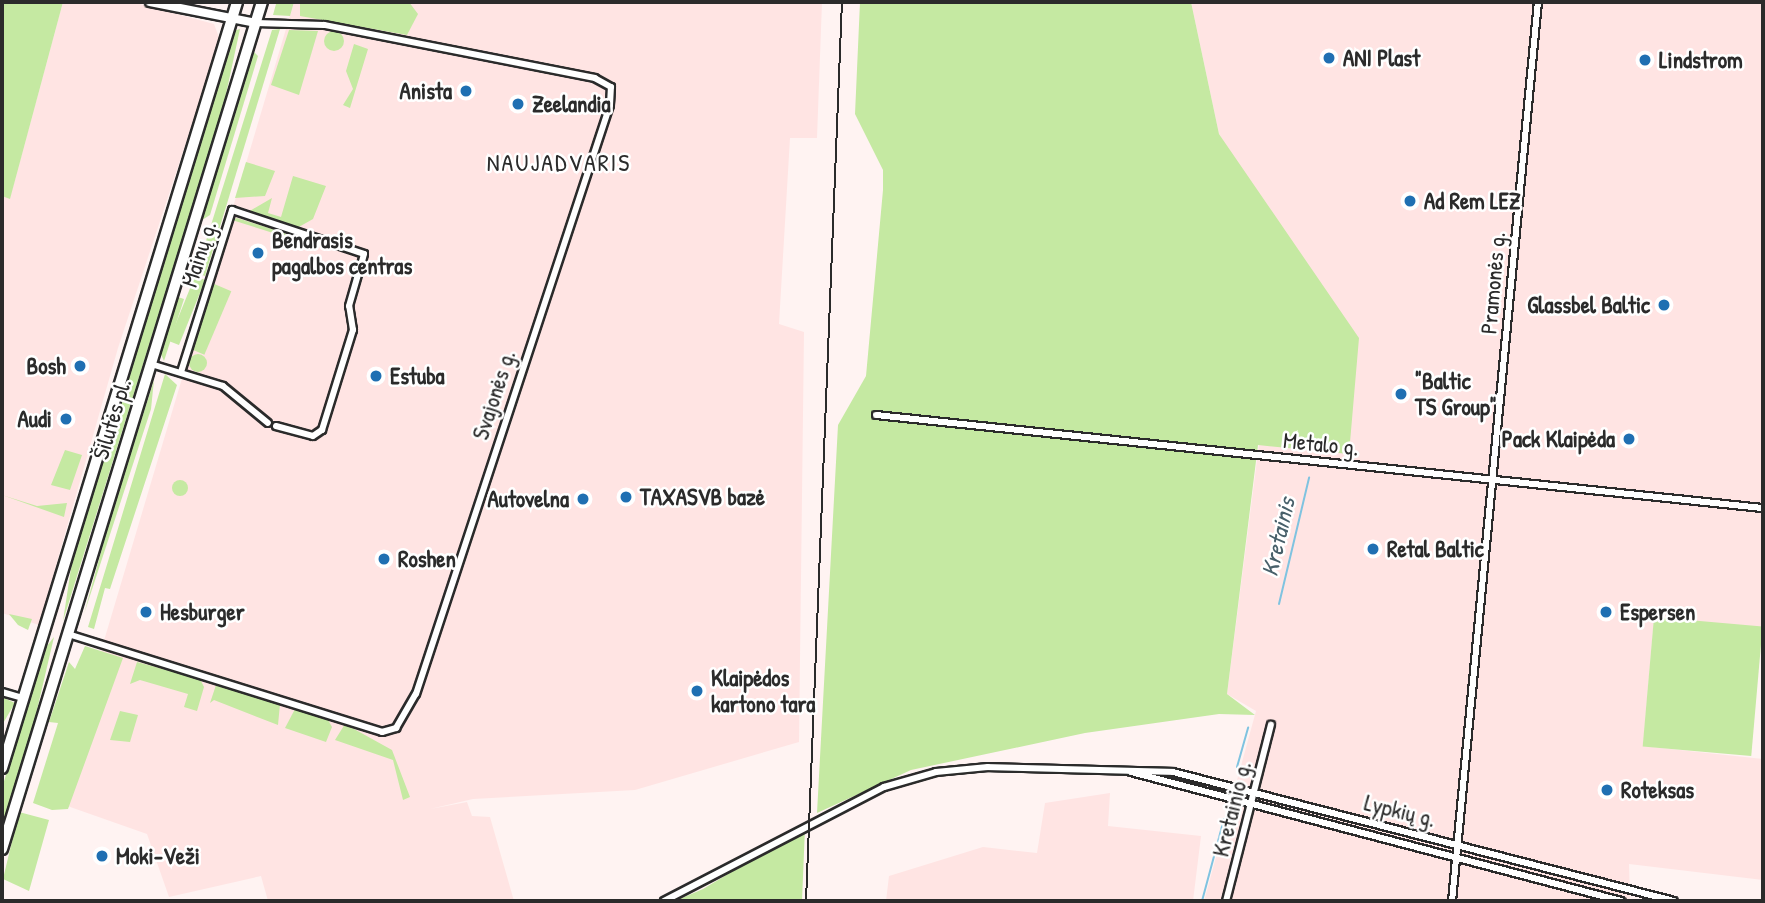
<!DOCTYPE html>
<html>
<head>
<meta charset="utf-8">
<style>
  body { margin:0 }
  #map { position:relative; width:1765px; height:903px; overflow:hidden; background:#fff3f2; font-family:"Patrick Hand",sans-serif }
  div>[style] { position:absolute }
  .built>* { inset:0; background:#ffe4e3 }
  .green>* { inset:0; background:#c5e9a2; transform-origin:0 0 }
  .round { border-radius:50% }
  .stream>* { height:2px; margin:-1px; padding:0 1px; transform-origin:1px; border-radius:1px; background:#7fc3e0 }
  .roads { filter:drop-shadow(2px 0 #2b2b2b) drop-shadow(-2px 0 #2b2b2b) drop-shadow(0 2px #2b2b2b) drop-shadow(0 -2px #2b2b2b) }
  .minor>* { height:6px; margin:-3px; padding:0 3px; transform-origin:3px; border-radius:3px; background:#fff }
  .tertiary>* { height:8px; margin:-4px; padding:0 4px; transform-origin:4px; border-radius:4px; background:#fff }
  .primary>* { height:10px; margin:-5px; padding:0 5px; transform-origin:5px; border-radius:5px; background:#fff }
  .rail>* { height:2px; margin:-1px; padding:0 1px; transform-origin:1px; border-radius:1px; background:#2b2b2b }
  .dots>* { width:19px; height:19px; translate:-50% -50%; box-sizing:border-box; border:4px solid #fff; border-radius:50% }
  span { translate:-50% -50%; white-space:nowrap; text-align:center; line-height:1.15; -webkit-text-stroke:5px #fff; paint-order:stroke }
  .poi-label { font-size:23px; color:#2b2b2b; font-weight:700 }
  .left { translate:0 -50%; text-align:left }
  .right { translate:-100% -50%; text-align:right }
  .street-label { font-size:23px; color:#2b2b2b }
  .neighbourhood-label { font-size:24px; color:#2b2b2b; letter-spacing:2px }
  .water-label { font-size:24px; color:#48606a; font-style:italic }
  .frame { position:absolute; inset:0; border:4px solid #2b2b2b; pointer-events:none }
</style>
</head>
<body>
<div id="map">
  <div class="built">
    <i style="clip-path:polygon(63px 2px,140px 4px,214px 24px,220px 40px,118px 348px,39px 625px,2px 613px,2px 196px,10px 198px)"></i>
    <i style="clip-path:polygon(294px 2px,822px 2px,817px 138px,790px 138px,779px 324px,804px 332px,799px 742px,635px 790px,473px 799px,430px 809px,467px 802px,472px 816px,490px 817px,514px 901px,268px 901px,261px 876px,169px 897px,147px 834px,56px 802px)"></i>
    <i style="clip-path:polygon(1191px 2px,1763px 2px,1763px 627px,1654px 618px,1643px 746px,1763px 759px,1763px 880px,1629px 864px,1630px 901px,1204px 901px,1256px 711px,1227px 694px,1259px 444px,1236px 161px,1219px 134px)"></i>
    <i style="clip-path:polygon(1110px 793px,1108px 826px,1201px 836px,1193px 901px,886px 901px,889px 876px,983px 847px,1037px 853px,1045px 803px)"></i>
  </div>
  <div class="green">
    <i style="clip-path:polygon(2px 2px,63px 2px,10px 199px,2px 196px)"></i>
    <i style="clip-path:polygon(294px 2px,290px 16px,273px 15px,276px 4px,268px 4px)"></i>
    <i style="clip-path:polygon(300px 2px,409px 2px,418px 14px,407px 35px,300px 16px)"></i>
    <i style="clip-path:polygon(860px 2px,1191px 2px,1219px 134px,1359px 338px,1349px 454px,1258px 445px,1227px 694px,1255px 715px,1219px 714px,1085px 733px,911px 770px,817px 813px,838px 425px,866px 376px,883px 190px,883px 170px,855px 114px)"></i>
    <i style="clip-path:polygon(240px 29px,223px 108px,63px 621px,73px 555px,233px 31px)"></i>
    <i style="clip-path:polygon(280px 29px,205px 276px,196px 273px,272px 30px)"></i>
    <i style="clip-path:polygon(289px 30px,318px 31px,299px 95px,271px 85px)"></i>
    <i class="round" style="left:324px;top:31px;width:20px;height:20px"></i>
    <i style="clip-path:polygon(354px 44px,368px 49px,350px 108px,343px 105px,353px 89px,346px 71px)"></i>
    <i style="clip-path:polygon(254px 52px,258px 56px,210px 215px,202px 220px)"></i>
    <i style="clip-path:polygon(246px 162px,275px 171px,265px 196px,235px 198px)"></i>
    <i style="clip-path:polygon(293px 176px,326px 186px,313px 219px,297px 228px,248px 212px,272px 198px,268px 213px,281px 217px)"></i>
    <i style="clip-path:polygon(237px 218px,285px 233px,289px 238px,232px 220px)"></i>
    <i style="left:195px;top:276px;width:11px;height:70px;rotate:22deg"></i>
    <i style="left:212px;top:283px;width:21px;height:69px;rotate:23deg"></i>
    <i style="clip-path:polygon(178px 297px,184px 299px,164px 361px,160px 352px)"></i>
    <i class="round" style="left:189px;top:354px;width:18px;height:18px"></i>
    <i style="clip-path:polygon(165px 374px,177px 385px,110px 589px,105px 588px,94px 629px,88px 627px)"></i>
    <i style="clip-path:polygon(154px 380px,151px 409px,84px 614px,110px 519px)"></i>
    <i style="clip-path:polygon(65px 450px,82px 455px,70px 490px,51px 485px)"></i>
    <i class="round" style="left:172px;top:480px;width:16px;height:16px"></i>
    <i style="clip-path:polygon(2px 495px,37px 506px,67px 503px,64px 517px)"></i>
    <i style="clip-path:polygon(9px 614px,32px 619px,28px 630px,18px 625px)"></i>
    <i style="left:1654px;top:617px;width:109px;height:130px;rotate:5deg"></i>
    <i style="clip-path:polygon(54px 637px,33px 727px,2px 829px,2px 788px,43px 651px)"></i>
    <i style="clip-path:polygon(85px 646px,123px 658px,68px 809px,52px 810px,33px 803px,58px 723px,49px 722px,69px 662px,75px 669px)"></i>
    <i style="clip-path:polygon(137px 662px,200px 679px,204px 687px,197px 711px,184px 707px,188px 694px,140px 680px,130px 684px)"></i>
    <i style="clip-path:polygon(216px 685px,280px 704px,278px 725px,214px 700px,210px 703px)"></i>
    <i style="clip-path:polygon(2px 697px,15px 703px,2px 725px)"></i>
    <i style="clip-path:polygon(295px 709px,327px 718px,332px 727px,326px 742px,285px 728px)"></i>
    <i style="clip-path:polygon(120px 711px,138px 715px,130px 742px,110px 740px)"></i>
    <i style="clip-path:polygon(345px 724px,392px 750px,410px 797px,403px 800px,393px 760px,335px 740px)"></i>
    <i style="clip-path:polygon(19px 812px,49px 820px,29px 891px,3px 879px)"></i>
    <i style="clip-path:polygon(805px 828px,802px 901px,675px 901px,703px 889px)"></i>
  </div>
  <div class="stream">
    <i style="left:1279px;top:604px;width:130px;rotate:-76.6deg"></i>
    <i style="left:1237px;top:767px;width:41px;rotate:-74.2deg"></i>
    <i style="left:1202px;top:901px;width:85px;rotate:-75deg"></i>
  </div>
  <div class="roads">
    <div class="minor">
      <i style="left:151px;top:364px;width:75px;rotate:17deg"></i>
      <i style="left:223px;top:386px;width:58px;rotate:39.4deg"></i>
      <i style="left:181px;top:372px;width:170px;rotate:-72.5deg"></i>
      <i style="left:232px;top:210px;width:139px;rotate:18.4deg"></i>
      <i style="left:364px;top:254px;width:11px;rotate:105deg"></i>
      <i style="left:876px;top:415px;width:892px;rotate:5.99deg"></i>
      <i style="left:276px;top:426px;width:38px;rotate:15deg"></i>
      <i style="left:313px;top:436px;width:11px;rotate:-34deg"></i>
      <i style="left:322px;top:430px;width:105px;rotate:-72.8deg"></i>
      <i style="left:353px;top:330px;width:24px;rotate:-99deg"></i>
      <i style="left:349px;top:306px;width:36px;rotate:-74deg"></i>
      <i style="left:68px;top:634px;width:329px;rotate:17.3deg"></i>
      <i style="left:382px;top:732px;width:15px;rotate:-16deg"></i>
      <i style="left:396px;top:728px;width:39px;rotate:-60deg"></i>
      <i style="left:416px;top:694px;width:620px;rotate:-71.77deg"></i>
      <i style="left:610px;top:105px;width:18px;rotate:-87deg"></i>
      <i style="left:611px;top:87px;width:18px;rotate:-151deg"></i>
      <i style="left:595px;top:78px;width:276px;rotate:-168.9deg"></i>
      <i style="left:324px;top:25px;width:68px;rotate:-178.3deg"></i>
      <i style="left:2px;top:692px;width:22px;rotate:16deg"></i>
      <i style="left:1131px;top:772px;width:507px;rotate:14.75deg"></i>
      <i style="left:664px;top:901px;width:248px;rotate:-27.4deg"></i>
      <i style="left:884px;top:787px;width:54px;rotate:-16.1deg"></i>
      <i style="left:936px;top:772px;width:52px;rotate:-5.5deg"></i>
      <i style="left:988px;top:767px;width:185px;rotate:1.5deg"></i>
      <i style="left:1173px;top:772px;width:517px;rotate:14.44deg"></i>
      <i style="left:1226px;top:901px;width:182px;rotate:-75.7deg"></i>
      <i style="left:1452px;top:901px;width:903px;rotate:-84.54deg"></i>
    </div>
    <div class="tertiary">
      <i style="left:150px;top:2px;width:108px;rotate:11.2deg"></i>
    </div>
    <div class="primary">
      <i style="left:2px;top:768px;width:801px;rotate:-72.94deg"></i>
      <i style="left:2px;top:849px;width:886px;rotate:-72.94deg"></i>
    </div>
  </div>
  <div class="rail">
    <i style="left:806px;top:901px;width:900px;rotate:-87.71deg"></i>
  </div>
  <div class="dots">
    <i style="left:1329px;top:58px;background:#1f6fb2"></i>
    <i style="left:1645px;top:60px;background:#1f6fb2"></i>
    <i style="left:466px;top:91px;background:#1f6fb2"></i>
    <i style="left:518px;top:104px;background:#1f6fb2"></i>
    <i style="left:1410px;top:201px;background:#1f6fb2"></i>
    <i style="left:258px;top:253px;background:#1f6fb2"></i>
    <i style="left:1664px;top:305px;background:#1f6fb2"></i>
    <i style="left:80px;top:366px;background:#1f6fb2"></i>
    <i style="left:376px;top:376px;background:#1f6fb2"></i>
    <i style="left:1401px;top:394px;background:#1f6fb2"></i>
    <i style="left:66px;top:419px;background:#1f6fb2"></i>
    <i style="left:1629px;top:439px;background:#1f6fb2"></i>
    <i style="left:626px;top:497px;background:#1f6fb2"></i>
    <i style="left:583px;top:499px;background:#1f6fb2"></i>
    <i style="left:1373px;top:549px;background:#1f6fb2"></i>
    <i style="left:384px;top:559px;background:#1f6fb2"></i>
    <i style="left:146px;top:612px;background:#1f6fb2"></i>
    <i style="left:1606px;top:612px;background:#1f6fb2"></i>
    <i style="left:697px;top:691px;background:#1f6fb2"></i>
    <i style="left:1607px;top:790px;background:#1f6fb2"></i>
    <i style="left:102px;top:856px;background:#1f6fb2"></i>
  </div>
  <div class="poi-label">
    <span class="left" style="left:1343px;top:58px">ANI Plast</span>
    <span class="left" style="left:1659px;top:60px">Lindstrom</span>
    <span class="right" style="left:452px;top:91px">Anista</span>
    <span class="left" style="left:532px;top:104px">Zeelandia</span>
    <span class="left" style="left:1424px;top:201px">Ad Rem LEZ</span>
    <span class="left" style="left:272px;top:253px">Bendrasis<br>pagalbos centras</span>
    <span class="right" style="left:1650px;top:305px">Glassbel Baltic</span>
    <span class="right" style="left:66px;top:366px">Bosh</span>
    <span class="left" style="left:390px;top:376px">Estuba</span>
    <span class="left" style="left:1415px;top:394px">"Baltic<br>TS Group"</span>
    <span class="right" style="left:52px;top:419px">Audi</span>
    <span class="right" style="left:1615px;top:439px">Pack Klaipėda</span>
    <span class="left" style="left:640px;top:497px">TAXASVB bazė</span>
    <span class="right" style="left:569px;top:499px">Autovelna</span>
    <span class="left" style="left:1387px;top:549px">Retal Baltic</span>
    <span class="left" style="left:398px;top:559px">Roshen</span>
    <span class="left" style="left:160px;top:612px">Hesburger</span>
    <span class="left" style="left:1620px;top:612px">Espersen</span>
    <span class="left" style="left:711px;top:691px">Klaipėdos<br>kartono tara</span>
    <span class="left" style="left:1621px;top:790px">Roteksas</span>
    <span class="left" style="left:116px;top:856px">Moki-Veži</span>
  </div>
  <div class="street-label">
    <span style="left:199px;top:254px;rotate:-72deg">Mainų g.</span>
    <span style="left:1493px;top:283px;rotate:-85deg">Pramonės g.</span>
    <span style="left:494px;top:395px;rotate:-72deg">Svajonės g.</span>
    <span style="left:112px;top:419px;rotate:-73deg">Šilutės pl.</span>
    <span style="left:1321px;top:444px;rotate:6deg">Metalo g.</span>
    <span style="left:1232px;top:809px;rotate:-76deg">Kretainio g.</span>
    <span style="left:1400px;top:811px;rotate:14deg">Lypkių g.</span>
  </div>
  <div class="neighbourhood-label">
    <span style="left:559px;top:163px">NAUJADVARIS</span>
  </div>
  <div class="water-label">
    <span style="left:1278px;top:537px;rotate:-77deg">Kretainis</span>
  </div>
  <div class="frame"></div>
</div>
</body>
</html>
